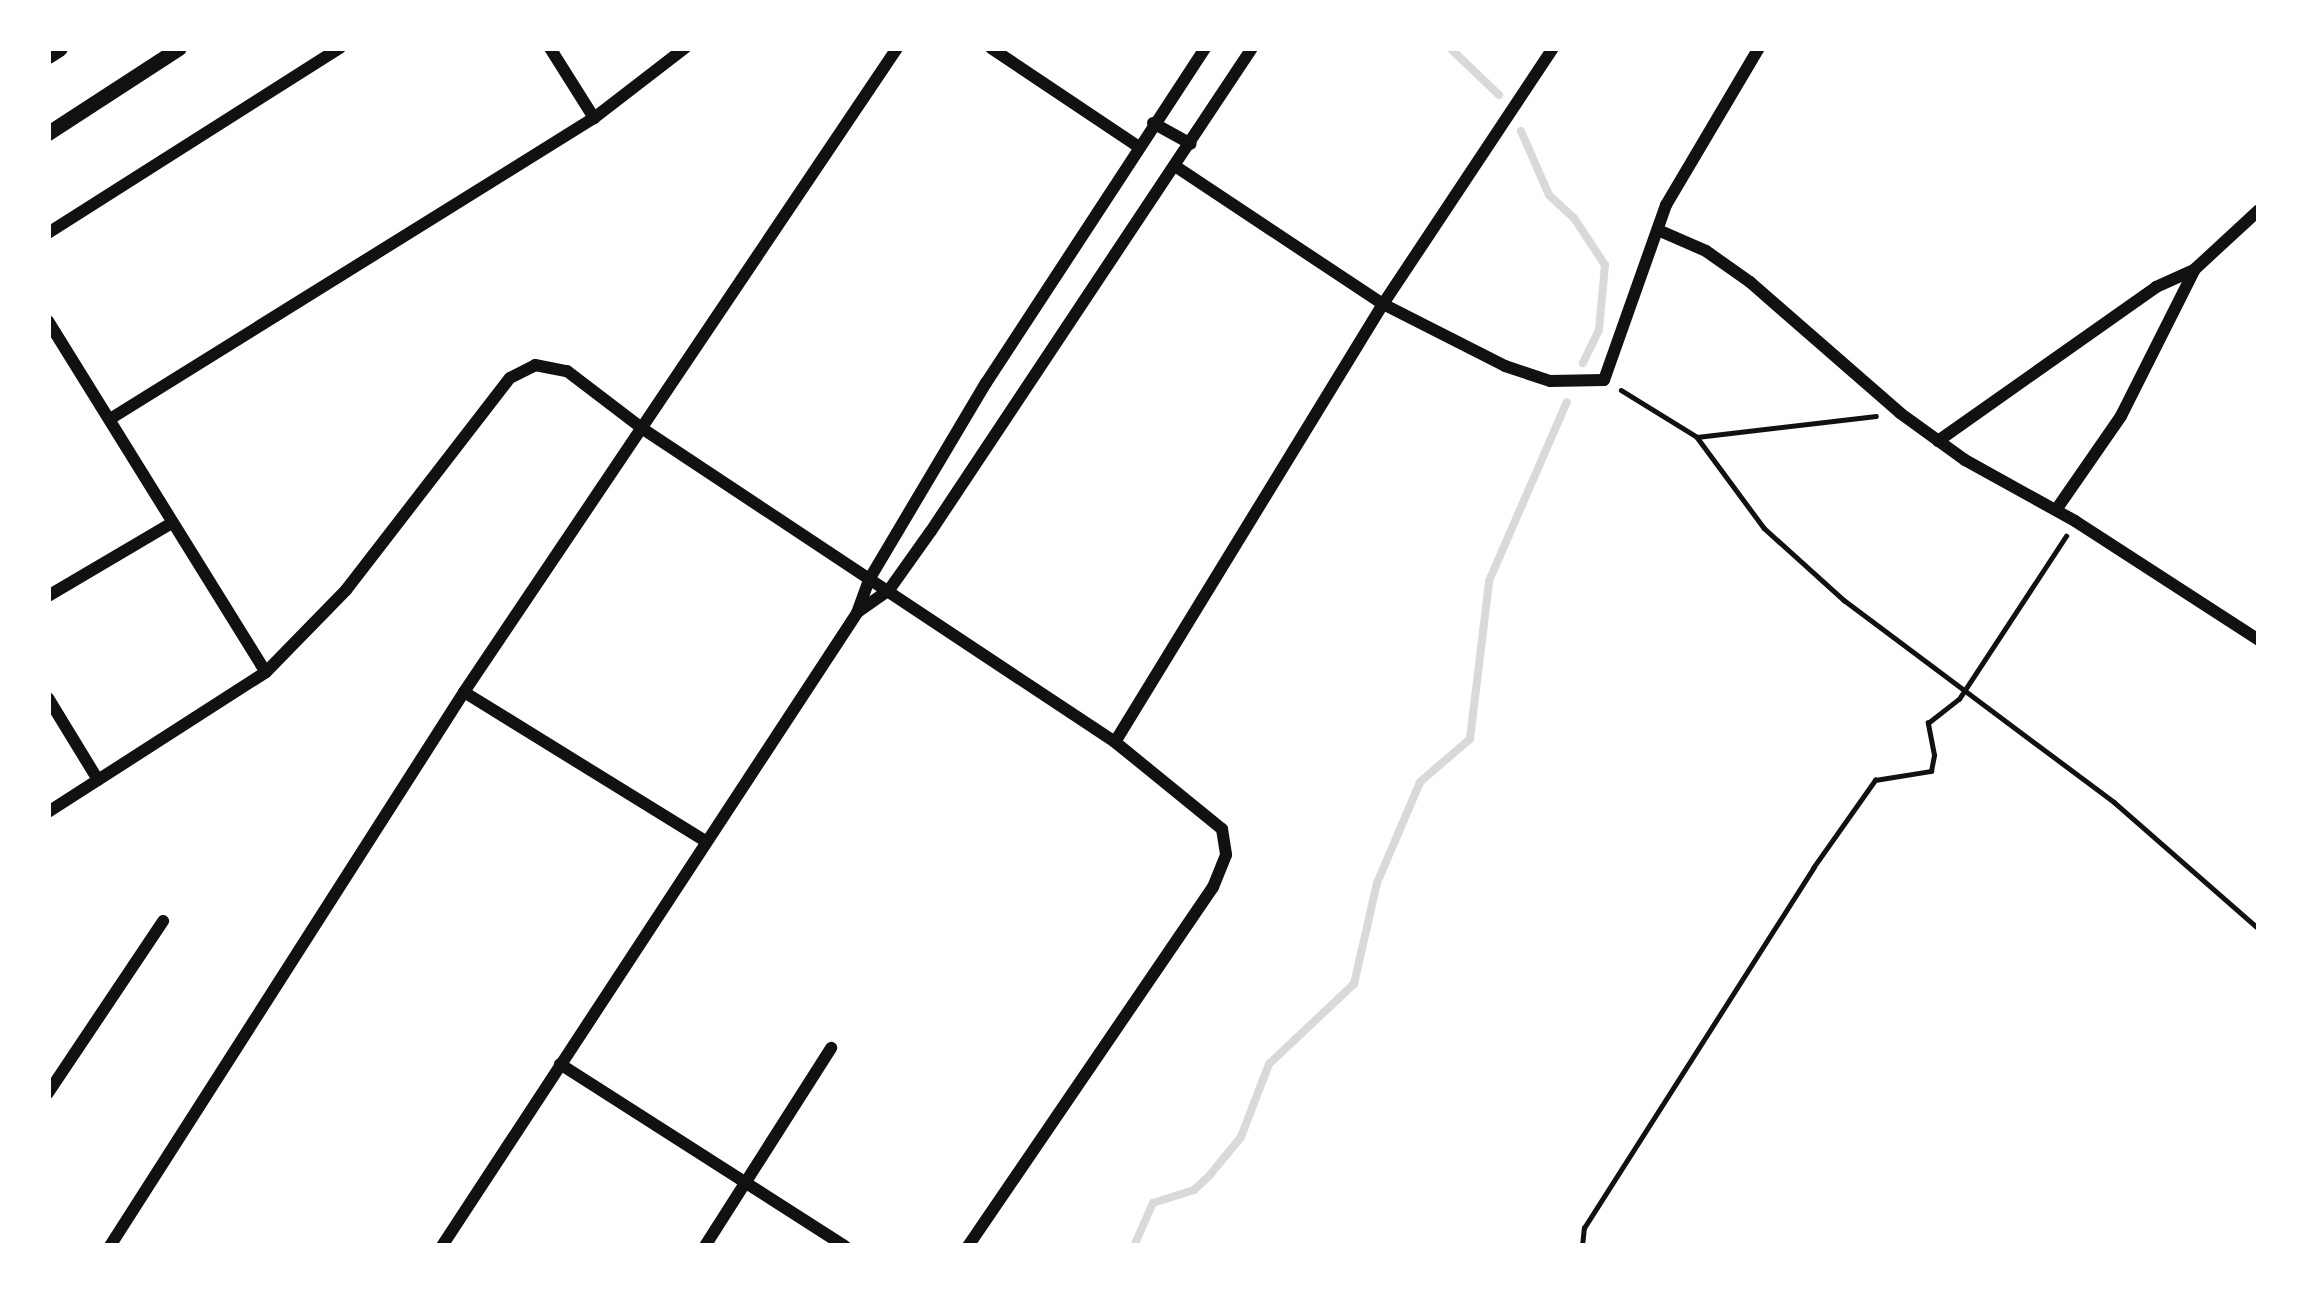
<!DOCTYPE html>
<html>
<head>
<meta charset="utf-8">
<style>
  body { margin:0 }
  #map { position:relative; width:2307px; height:1294px; overflow:hidden; background:#fff; font-family:"Nunito Sans",sans-serif }
  div>[style] { position:absolute }
  .stream>* { height:8px; margin:-4px; padding:0 4px; transform-origin:4px; border-radius:4px; background:#d9d9d9 }
  .path>* { height:4.5px; margin:-2.25px; padding:0 2.25px; transform-origin:2.25px; border-radius:2.25px; background:#111 }
  .minor>* { height:12px; margin:-6px; padding:0 6px; transform-origin:6px; border-radius:6px; background:#111 }
  .tertiary>* { height:15px; margin:-7.5px; padding:0 7.5px; transform-origin:7.5px; border-radius:7.5px; background:#111 }
  .trunk>* { height:18px; margin:-9px; padding:0 9px; transform-origin:9px; border-radius:9px; background:#111 }
  span { translate:-50% -50%; white-space:nowrap; text-align:center; line-height:1.15; -webkit-text-stroke:9px #fff; paint-order:stroke }
  .frame { position:absolute; inset:0; border:51px solid #fff; pointer-events:none }
</style>
</head>
<body>
<div id="map">
  <div class="stream">
    <i style="left:1450px;top:48px;width:68px;rotate:43.8deg"></i>
    <i style="left:1521px;top:131px;width:70px;rotate:66.4deg"></i>
    <i style="left:1549px;top:195px;width:34px;rotate:43deg"></i>
    <i style="left:1574px;top:218px;width:56px;rotate:56.6deg"></i>
    <i style="left:1605px;top:265px;width:65px;rotate:95.3deg"></i>
    <i style="left:1599px;top:330px;width:37px;rotate:116deg"></i>
    <i style="left:1134px;top:1246px;width:47px;rotate:-66.2deg"></i>
    <i style="left:1153px;top:1203px;width:43px;rotate:-17.6deg"></i>
    <i style="left:1194px;top:1190px;width:21px;rotate:-43deg"></i>
    <i style="left:1209px;top:1176px;width:50px;rotate:-50.6deg"></i>
    <i style="left:1241px;top:1137px;width:78px;rotate:-69deg"></i>
    <i style="left:1269px;top:1064px;width:117px;rotate:-43.3deg"></i>
    <i style="left:1354px;top:984px;width:104px;rotate:-77.2deg"></i>
    <i style="left:1377px;top:883px;width:110px;rotate:-66.9deg"></i>
    <i style="left:1420px;top:782px;width:66px;rotate:-40.7deg"></i>
    <i style="left:1470px;top:739px;width:159px;rotate:-83.1deg"></i>
    <i style="left:1489px;top:581px;width:195px;rotate:-66.5deg"></i>
  </div>
  <div class="path">
    <i style="left:1621px;top:390px;width:89px;rotate:31.7deg"></i>
    <i style="left:1697px;top:437px;width:113px;rotate:53.6deg"></i>
    <i style="left:1764px;top:528px;width:108px;rotate:42deg"></i>
    <i style="left:1844px;top:600px;width:337px;rotate:36.8deg"></i>
    <i style="left:2114px;top:802px;width:193px;rotate:41.2deg"></i>
    <i style="left:1697px;top:437px;width:180px;rotate:-6.7deg"></i>
    <i style="left:1582px;top:1246px;width:18px;rotate:-84deg"></i>
    <i style="left:1584px;top:1228px;width:427px;rotate:-57.5deg"></i>
    <i style="left:1813px;top:868px;width:108px;rotate:-54.8deg"></i>
    <i style="left:1875px;top:780px;width:57px;rotate:-9.1deg"></i>
    <i style="left:1931px;top:771px;width:16px;rotate:-79deg"></i>
    <i style="left:1934px;top:755px;width:33px;rotate:-101deg"></i>
    <i style="left:1928px;top:723px;width:39px;rotate:-38deg"></i>
    <i style="left:1959px;top:699px;width:195px;rotate:-56.7deg"></i>
  </div>
  <div class="minor">
    <i style="left:550px;top:48px;width:83px;rotate:57.8deg"></i>
    <i style="left:991px;top:48px;width:178px;rotate:33.8deg"></i>
    <i style="left:1153px;top:123px;width:43px;rotate:28.9deg"></i>
    <i style="left:1175px;top:166px;width:250px;rotate:33.6deg"></i>
    <i style="left:1383px;top:304px;width:137px;rotate:26.9deg"></i>
    <i style="left:1505px;top:366px;width:47px;rotate:18.4deg"></i>
    <i style="left:1550px;top:381px;width:54px;rotate:-1.1deg"></i>
    <i style="left:1604px;top:380px;width:186px;rotate:-70.5deg"></i>
    <i style="left:1666px;top:205px;width:182px;rotate:-59.4deg"></i>
    <i style="left:1658px;top:230px;width:52px;rotate:23.6deg"></i>
    <i style="left:1706px;top:251px;width:54px;rotate:35.2deg"></i>
    <i style="left:1750px;top:282px;width:199px;rotate:41.1deg"></i>
    <i style="left:1900px;top:413px;width:80px;rotate:35.9deg"></i>
    <i style="left:1965px;top:460px;width:126px;rotate:29deg"></i>
    <i style="left:2075px;top:521px;width:219px;rotate:32.9deg"></i>
    <i style="left:48px;top:233px;width:346px;rotate:-32.4deg"></i>
    <i style="left:48px;top:321px;width:413px;rotate:58.2deg"></i>
    <i style="left:110px;top:419px;width:570px;rotate:-31.88deg"></i>
    <i style="left:594px;top:118px;width:115px;rotate:-37.6deg"></i>
    <i style="left:1938px;top:441px;width:267px;rotate:-35.2deg"></i>
    <i style="left:2156px;top:287px;width:42px;rotate:-24.1deg"></i>
    <i style="left:2056px;top:510px;width:114px;rotate:-55.3deg"></i>
    <i style="left:2121px;top:416px;width:165px;rotate:-63.3deg"></i>
    <i style="left:2195px;top:269px;width:87px;rotate:-42.7deg"></i>
    <i style="left:48px;top:596px;width:142px;rotate:-30.5deg"></i>
    <i style="left:859px;top:611px;width:37px;rotate:-35deg"></i>
    <i style="left:889px;top:590px;width:72px;rotate:-54.6deg"></i>
    <i style="left:931px;top:531px;width:580px;rotate:-56.39deg"></i>
    <i style="left:464px;top:692px;width:282px;rotate:31.7deg"></i>
    <i style="left:48px;top:698px;width:96px;rotate:58.6deg"></i>
    <i style="left:1115px;top:742px;width:513px;rotate:-58.54deg"></i>
    <i style="left:1383px;top:304px;width:307px;rotate:-56.4deg"></i>
    <i style="left:48px;top:812px;width:259px;rotate:-32.7deg"></i>
    <i style="left:266px;top:672px;width:115px;rotate:-45.7deg"></i>
    <i style="left:346px;top:590px;width:268px;rotate:-52.3deg"></i>
    <i style="left:510px;top:378px;width:28px;rotate:-27deg"></i>
    <i style="left:535px;top:365px;width:33px;rotate:11deg"></i>
    <i style="left:567px;top:371px;width:96px;rotate:37.3deg"></i>
    <i style="left:643px;top:429px;width:566px;rotate:33.55deg"></i>
    <i style="left:1115px;top:742px;width:138px;rotate:39.1deg"></i>
    <i style="left:1222px;top:829px;width:26px;rotate:81deg"></i>
    <i style="left:1226px;top:855px;width:35px;rotate:112deg"></i>
    <i style="left:1213px;top:887px;width:435px;rotate:124.3deg"></i>
    <i style="left:560px;top:1064px;width:338px;rotate:32.6deg"></i>
    <i style="left:48px;top:1093px;width:207px;rotate:-56.2deg"></i>
    <i style="left:110px;top:1246px;width:657px;rotate:-57.42deg"></i>
    <i style="left:464px;top:692px;width:776px;rotate:-56.08deg"></i>
    <i style="left:442px;top:1246px;width:757px;rotate:-56.75deg"></i>
    <i style="left:857px;top:613px;width:37px;rotate:-70deg"></i>
    <i style="left:870px;top:578px;width:227px;rotate:-59.3deg"></i>
    <i style="left:986px;top:383px;width:400px;rotate:-56.8deg"></i>
    <i style="left:705px;top:1246px;width:235px;rotate:-57.5deg"></i>
  </div>
  <div class="tertiary">
    <i style="left:48px;top:133px;width:156px;rotate:-33deg"></i>
  </div>
  <div class="trunk">
    <i style="left:48px;top:55px;width:13px;rotate:-32deg"></i>
  </div>
  <div class="frame"></div>
</div>
</body>
</html>
